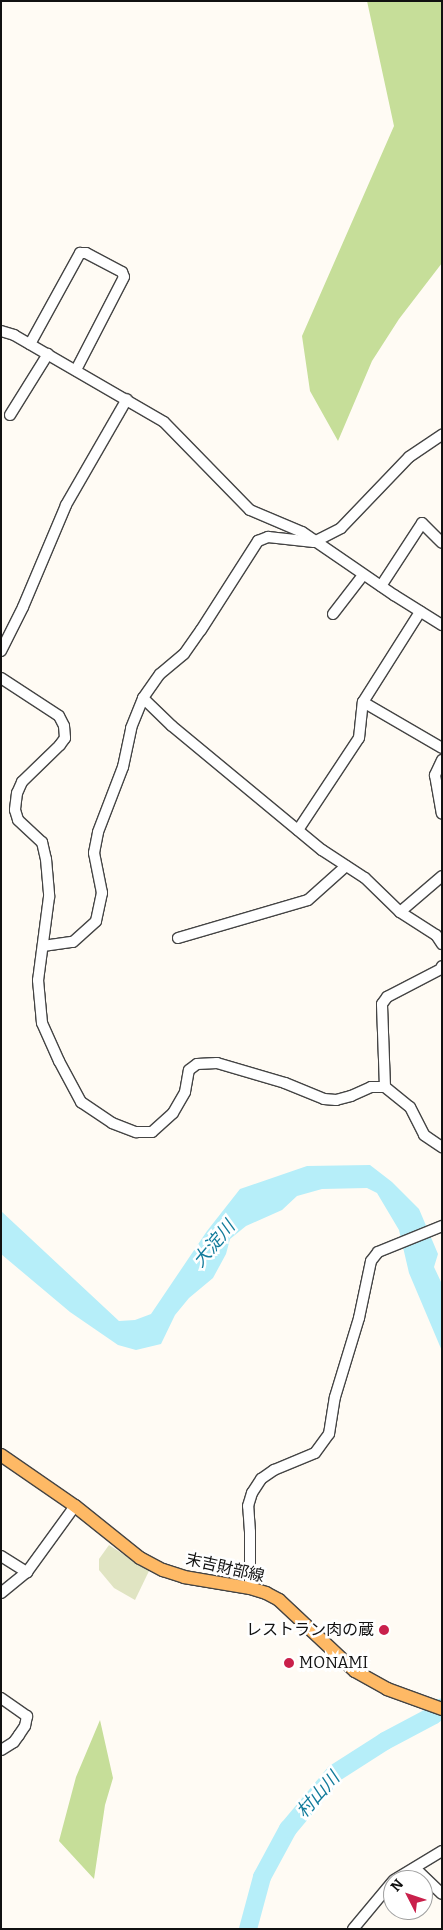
<!DOCTYPE html>
<html>
<head>
<meta charset="utf-8">
<style>
  body { margin:0 }
  #map { position:relative; width:443px; height:1930px; overflow:hidden; background:#fffbf4; font-family:Bitter,"Noto Sans JP",serif }
  div>[style] { position:absolute }
  .forest>* { inset:0; background:#c6de99 }
  .cemetery>* { inset:0; background:#e0e4c2 }
  .water>* { inset:0; background:#b6eef9 }
  .river>* { height:18px; margin:-9px; padding:0 9px; transform-origin:9px; border-radius:9px; background:#b6eef9 }
  .roads { filter:drop-shadow(1px 0 #444) drop-shadow(-1px 0 #444) drop-shadow(0 1px #444) drop-shadow(0 -1px #444) }
  .minor>* { height:10px; margin:-5px; padding:0 5px; transform-origin:5px; border-radius:5px; background:#fff }
  .major>* { height:12px; margin:-6px; padding:0 6px; transform-origin:6px; border-radius:6px; background:#feb965 }
  .dots>* { width:14px; height:14px; translate:-50% -50%; box-sizing:border-box; border:2px solid #fff; border-radius:50% }
  span { translate:-50% -50%; white-space:nowrap; text-align:center; line-height:1.15; -webkit-text-stroke:5px #fff; paint-order:stroke }
  .street-label { font-size:16px; color:#111 }
  .poi-label { font-size:16px; color:#111 }
  .right { translate:-100% -50%; text-align:right }
  .left { translate:0 -50%; text-align:left }
  .water-label { font-size:18px; color:#127b9b; font-style:italic }
  .frame { position:absolute; inset:0; border:2px solid #111; pointer-events:none }
  .north { position:absolute; left:383px; top:1870px; width:50px; height:50px; box-sizing:border-box; background:#fff; border:1px solid #a0a0a0; border-radius:50%; rotate:311deg; font-size:14px; font-weight:700; line-height:20px; text-align:center; color:#111 }
  .north::after { content:''; display:block; margin:auto; width:18px; height:22px; background:#c9204b; clip-path:polygon(50% 0,100% 100%,50% 72%,0 100%) }
</style>
</head>
<body>
<div id="map">
  <div class="forest">
    <i style="clip-path:polygon(367px 1px,442px 1px,442px 263px,399px 319px,372px 361px,338px 441px,310px 391px,302px 336px,394px 126px)"></i>
    <i style="clip-path:polygon(100px 1720px,113px 1778px,105px 1805px,94px 1879px,59px 1841px,76px 1777px)"></i>
  </div>
  <div class="cemetery">
    <i style="clip-path:polygon(109px 1545px,149px 1571px,135px 1600px,114px 1588px,99px 1570px,99px 1559px)"></i>
  </div>
  <div class="water">
    <i style="clip-path:polygon(370px 1165px,392px 1182px,419px 1209px,438px 1254px,434px 1267px,442px 1284px,442px 1351px,409px 1273px,399px 1230px,377px 1193px,367px 1188px,322px 1189px,297px 1196px,282px 1210px,246px 1226px,230px 1239px,226px 1254px,213px 1278px,189px 1298px,175px 1315px,161px 1344px,136px 1350px,118px 1345px,70px 1312px,1px 1254px,1px 1211px,119px 1321px,135px 1320px,151px 1314px,207px 1231px,240px 1189px,307px 1166px)"></i>
  </div>
  <div class="river">
    <i style="left:248px;top:1929px;width:54px;rotate:-74.9deg"></i>
    <i style="left:262px;top:1877px;width:55px;rotate:-61.6deg"></i>
    <i style="left:288px;top:1829px;width:73px;rotate:-50deg"></i>
    <i style="left:335px;top:1773px;width:59px;rotate:-32.6deg"></i>
    <i style="left:385px;top:1741px;width:55px;rotate:-28deg"></i>
    <i style="left:434px;top:1715px;width:11px;rotate:-45deg"></i>
  </div>
  <div class="roads">
    <div class="minor">
      <i style="left:1px;top:331px;width:14px;rotate:17deg"></i>
      <i style="left:14px;top:335px;width:173px;rotate:30.1deg"></i>
      <i style="left:164px;top:422px;width:123px;rotate:45.7deg"></i>
      <i style="left:250px;top:510px;width:56px;rotate:22.9deg"></i>
      <i style="left:302px;top:532px;width:112px;rotate:34.4deg"></i>
      <i style="left:394px;top:595px;width:57px;rotate:32deg"></i>
      <i style="left:30px;top:344px;width:104px;rotate:-61.2deg"></i>
      <i style="left:80px;top:253px;width:6px"></i>
      <i style="left:86px;top:253px;width:41px;rotate:27.8deg"></i>
      <i style="left:122px;top:272px;width:5px;rotate:68deg"></i>
      <i style="left:124px;top:277px;width:105px;rotate:117.3deg"></i>
      <i style="left:10px;top:415px;width:72px;rotate:-58.1deg"></i>
      <i style="left:381px;top:586px;width:75px;rotate:-56.9deg"></i>
      <i style="left:422px;top:523px;width:28px;rotate:45deg"></i>
      <i style="left:333px;top:614px;width:49px;rotate:-52.4deg"></i>
      <i style="left:1px;top:651px;width:49px;rotate:-63.4deg"></i>
      <i style="left:23px;top:607px;width:111px;rotate:-67.1deg"></i>
      <i style="left:66px;top:505px;width:122px;rotate:-60.1deg"></i>
      <i style="left:1px;top:678px;width:69px;rotate:33.2deg"></i>
      <i style="left:59px;top:716px;width:11px;rotate:63deg"></i>
      <i style="left:64px;top:726px;width:12px;rotate:85deg"></i>
      <i style="left:65px;top:738px;width:9px;rotate:126deg"></i>
      <i style="left:60px;top:745px;width:53px;rotate:135.8deg"></i>
      <i style="left:22px;top:782px;width:12px;rotate:114deg"></i>
      <i style="left:17px;top:793px;width:17px;rotate:97deg"></i>
      <i style="left:15px;top:810px;width:10px;rotate:73deg"></i>
      <i style="left:18px;top:820px;width:33px;rotate:43deg"></i>
      <i style="left:42px;top:842px;width:17px;rotate:77deg"></i>
      <i style="left:46px;top:859px;width:38px;rotate:85deg"></i>
      <i style="left:49px;top:897px;width:84px;rotate:97.5deg"></i>
      <i style="left:38px;top:980px;width:43px;rotate:84.7deg"></i>
      <i style="left:42px;top:1023px;width:42px;rotate:65.9deg"></i>
      <i style="left:59px;top:1061px;width:47px;rotate:61.8deg"></i>
      <i style="left:81px;top:1102px;width:37px;rotate:34deg"></i>
      <i style="left:112px;top:1123px;width:26px;rotate:21deg"></i>
      <i style="left:136px;top:1132px;width:16px"></i>
      <i style="left:152px;top:1132px;width:28px;rotate:-42deg"></i>
      <i style="left:173px;top:1113px;width:24px;rotate:-60deg"></i>
      <i style="left:185px;top:1092px;width:22px;rotate:-80deg"></i>
      <i style="left:189px;top:1070px;width:10px;rotate:-37deg"></i>
      <i style="left:197px;top:1064px;width:20px;rotate:-3deg"></i>
      <i style="left:217px;top:1063px;width:71px;rotate:16.4deg"></i>
      <i style="left:285px;top:1083px;width:42px;rotate:22.3deg"></i>
      <i style="left:324px;top:1099px;width:12px;rotate:5deg"></i>
      <i style="left:336px;top:1100px;width:16px;rotate:-15deg"></i>
      <i style="left:351px;top:1096px;width:22px;rotate:-24deg"></i>
      <i style="left:371px;top:1087px;width:14px"></i>
      <i style="left:385px;top:1087px;width:32px;rotate:39deg"></i>
      <i style="left:410px;top:1107px;width:31px;rotate:63deg"></i>
      <i style="left:424px;top:1135px;width:22px;rotate:34deg"></i>
      <i style="left:143px;top:698px;width:40px;rotate:44deg"></i>
      <i style="left:172px;top:726px;width:195px;rotate:39.6deg"></i>
      <i style="left:322px;top:850px;width:51px;rotate:33.1deg"></i>
      <i style="left:365px;top:878px;width:49px;rotate:44.2deg"></i>
      <i style="left:400px;top:912px;width:43px;rotate:32.6deg"></i>
      <i style="left:436px;top:935px;width:11px;rotate:56deg"></i>
      <i style="left:363px;top:702px;width:91px;rotate:30.2deg"></i>
      <i style="left:442px;top:760px;width:17px;rotate:115deg"></i>
      <i style="left:435px;top:775px;width:39px;rotate:80deg"></i>
      <i style="left:298px;top:830px;width:110px;rotate:-56.5deg"></i>
      <i style="left:359px;top:738px;width:36px;rotate:-84deg"></i>
      <i style="left:363px;top:702px;width:107px;rotate:-57.7deg"></i>
      <i style="left:400px;top:912px;width:55px;rotate:-40.6deg"></i>
      <i style="left:178px;top:938px;width:135px;rotate:-16.3deg"></i>
      <i style="left:308px;top:900px;width:51px;rotate:-41.8deg"></i>
      <i style="left:43px;top:946px;width:30px;rotate:-8deg"></i>
      <i style="left:73px;top:942px;width:31px;rotate:-42deg"></i>
      <i style="left:96px;top:921px;width:29px;rotate:-78deg"></i>
      <i style="left:102px;top:893px;width:41px;rotate:-101.3deg"></i>
      <i style="left:94px;top:853px;width:21px;rotate:-79deg"></i>
      <i style="left:98px;top:832px;width:70px;rotate:-69deg"></i>
      <i style="left:123px;top:767px;width:40px;rotate:-78deg"></i>
      <i style="left:131px;top:728px;width:32px;rotate:-68deg"></i>
      <i style="left:143px;top:698px;width:29px;rotate:-55deg"></i>
      <i style="left:160px;top:674px;width:31px;rotate:-40deg"></i>
      <i style="left:184px;top:654px;width:29px;rotate:-55deg"></i>
      <i style="left:201px;top:630px;width:106px;rotate:-57.4deg"></i>
      <i style="left:258px;top:541px;width:11px;rotate:-22deg"></i>
      <i style="left:268px;top:537px;width:46px;rotate:6.2deg"></i>
      <i style="left:314px;top:542px;width:30px;rotate:-27deg"></i>
      <i style="left:341px;top:528px;width:98px;rotate:-46.2deg"></i>
      <i style="left:409px;top:457px;width:40px;rotate:-34deg"></i>
      <i style="left:385px;top:1087px;width:83px;rotate:-92.1deg"></i>
      <i style="left:382px;top:1004px;width:9px;rotate:-54deg"></i>
      <i style="left:387px;top:997px;width:61px;rotate:-27.4deg"></i>
      <i style="left:441px;top:969px;width:3px;rotate:-72deg"></i>
      <i style="left:1px;top:1556px;width:31px;rotate:32deg"></i>
      <i style="left:250px;top:1588px;width:56px;rotate:-90deg"></i>
      <i style="left:250px;top:1532px;width:26px;rotate:-94deg"></i>
      <i style="left:248px;top:1506px;width:14px;rotate:-73deg"></i>
      <i style="left:252px;top:1493px;width:17px;rotate:-57deg"></i>
      <i style="left:261px;top:1479px;width:16px;rotate:-35deg"></i>
      <i style="left:274px;top:1470px;width:44px;rotate:-22.5deg"></i>
      <i style="left:315px;top:1453px;width:24px;rotate:-54deg"></i>
      <i style="left:329px;top:1434px;width:37px;rotate:-81deg"></i>
      <i style="left:335px;top:1397px;width:83px;rotate:-73.1deg"></i>
      <i style="left:359px;top:1318px;width:58px;rotate:-78.1deg"></i>
      <i style="left:371px;top:1261px;width:11px;rotate:-52deg"></i>
      <i style="left:378px;top:1252px;width:69px;rotate:-22.1deg"></i>
      <i style="left:1px;top:1593px;width:33px;rotate:-39deg"></i>
      <i style="left:27px;top:1572px;width:82px;rotate:-54deg"></i>
      <i style="left:1px;top:1698px;width:32px;rotate:35deg"></i>
      <i style="left:27px;top:1716px;width:10px;rotate:101deg"></i>
      <i style="left:25px;top:1726px;width:11px;rotate:124deg"></i>
      <i style="left:19px;top:1735px;width:9px;rotate:126deg"></i>
      <i style="left:14px;top:1742px;width:15px;rotate:148deg"></i>
      <i style="left:415px;top:1868px;width:37px;rotate:44deg"></i>
      <i style="left:394px;top:1880px;width:56px;rotate:-31.1deg"></i>
      <i style="left:353px;top:1929px;width:62px;rotate:-50.2deg"></i>
    </div>
    <div class="major">
      <i style="left:1px;top:1455px;width:90px;rotate:34.6deg"></i>
      <i style="left:75px;top:1506px;width:83px;rotate:38.7deg"></i>
      <i style="left:140px;top:1558px;width:26px;rotate:28deg"></i>
      <i style="left:163px;top:1570px;width:22px;rotate:18deg"></i>
      <i style="left:184px;top:1577px;width:67px;rotate:9.5deg"></i>
      <i style="left:250px;top:1588px;width:17px;rotate:17deg"></i>
      <i style="left:266px;top:1593px;width:15px;rotate:28deg"></i>
      <i style="left:279px;top:1600px;width:104px;rotate:43.1deg"></i>
      <i style="left:355px;top:1671px;width:37px;rotate:29deg"></i>
      <i style="left:387px;top:1689px;width:59px;rotate:20deg"></i>
    </div>
  </div>
  <div class="dots">
    <i style="left:384px;top:1630px;background:#c9204b"></i>
    <i style="left:289px;top:1663px;background:#c9204b"></i>
  </div>
  <div class="street-label">
    <span style="left:225px;top:1568px;rotate:13deg">末吉財部線</span>
  </div>
  <div class="poi-label">
    <span class="right" style="left:374px;top:1630px">レストラン肉の蔵</span>
    <span class="left" style="left:299px;top:1663px">MONAMI</span>
  </div>
  <div class="water-label">
    <span style="left:214px;top:1244px;rotate:-50deg">大淀川</span>
    <span style="left:318px;top:1795px;rotate:-48deg">村山川</span>
  </div>
  <div class="frame"></div>
  <div class="north">N</div>
</div>
</body>
</html>
